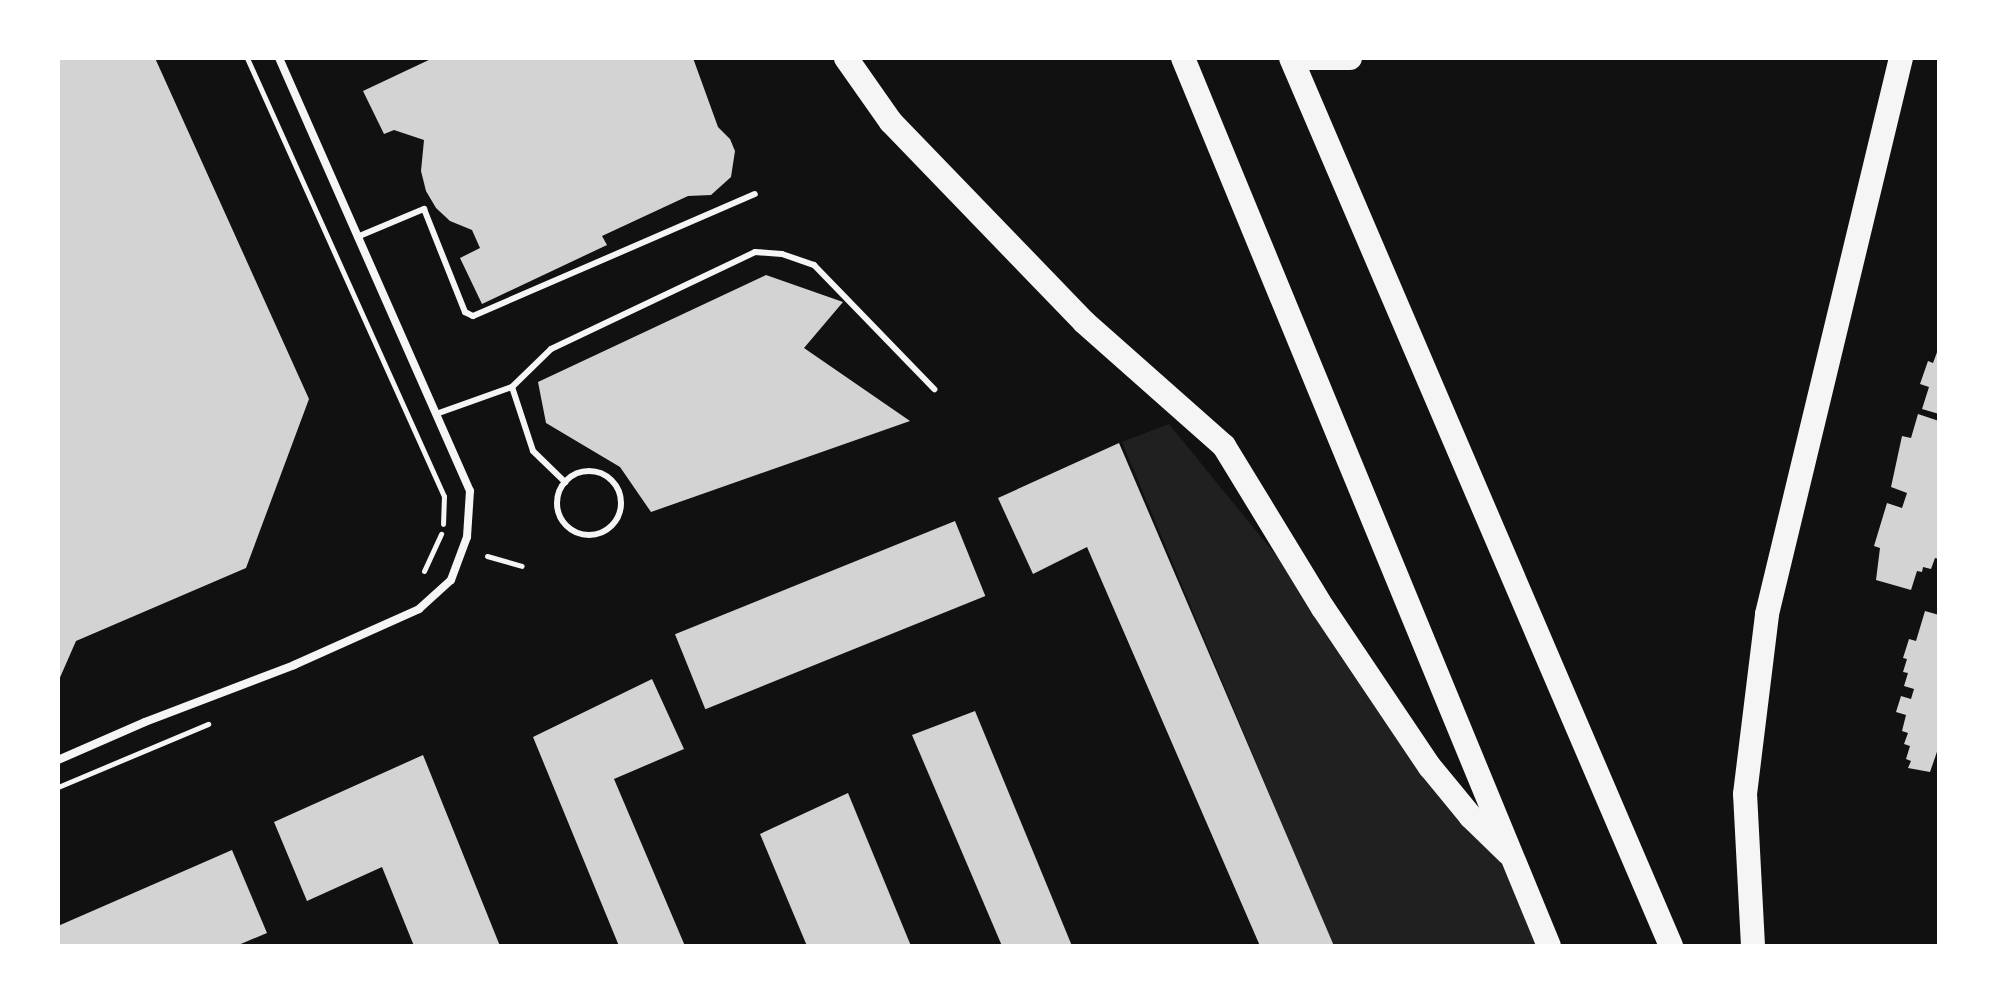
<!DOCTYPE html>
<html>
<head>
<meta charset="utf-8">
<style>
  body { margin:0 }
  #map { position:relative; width:1997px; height:1004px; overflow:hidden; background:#111; font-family:Spectral,serif }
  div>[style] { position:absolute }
  .green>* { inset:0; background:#202020 }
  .building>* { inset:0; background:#d3d3d3; transform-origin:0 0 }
  .path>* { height:5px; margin:-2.5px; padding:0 2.5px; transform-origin:2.5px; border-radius:2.5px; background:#f5f5f5 }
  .service>* { height:6px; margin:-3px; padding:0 3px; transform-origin:3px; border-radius:3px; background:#f5f5f5 }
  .service>.ring { margin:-3px; padding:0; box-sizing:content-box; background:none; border:6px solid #f5f5f5; border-radius:50% }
  .minor>* { height:8px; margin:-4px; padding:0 4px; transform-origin:4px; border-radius:4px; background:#f5f5f5 }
  .motorway>* { height:24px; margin:-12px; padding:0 12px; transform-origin:12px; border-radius:12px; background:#f5f5f5 }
  span { translate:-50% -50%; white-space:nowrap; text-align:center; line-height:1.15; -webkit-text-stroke:6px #fff; paint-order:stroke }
  .frame { position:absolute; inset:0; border:60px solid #fff; pointer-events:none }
</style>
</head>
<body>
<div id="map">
  <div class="green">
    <i style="clip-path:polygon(1169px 424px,1318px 607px,1507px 854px,1546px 946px,1333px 946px,1122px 442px)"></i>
  </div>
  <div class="building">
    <i style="clip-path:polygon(58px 58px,155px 58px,309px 399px,246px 568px,76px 641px,58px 682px)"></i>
    <i style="clip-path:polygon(433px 58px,693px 58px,718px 127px,730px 139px,735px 151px,731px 177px,711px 195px,688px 196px,602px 236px,607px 245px,482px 304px,460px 258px,480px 248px,472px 230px,450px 221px,436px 208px,426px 191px,421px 171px,424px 140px,394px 130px,384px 134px,363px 91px)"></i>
    <i style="clip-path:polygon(766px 275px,843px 302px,804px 348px,910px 421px,651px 512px,620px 467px,546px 423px,538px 382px)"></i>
    <i style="clip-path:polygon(1939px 347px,1939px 414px,1922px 409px,1929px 387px,1920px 384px,1928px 361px,1933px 363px)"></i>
    <i style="clip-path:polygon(1918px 414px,1939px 421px,1939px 559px,1935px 558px,1931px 569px,1923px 567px,1922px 572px,1917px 571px,1911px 590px,1876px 580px,1880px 548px,1874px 546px,1887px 503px,1902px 508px,1907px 493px,1891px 487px,1902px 436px,1911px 438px)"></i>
    <i style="clip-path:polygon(1119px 443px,1334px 946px,1260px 946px,1087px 547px,1033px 574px,998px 498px)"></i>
    <i style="left:955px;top:521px;width:81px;height:302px;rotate:68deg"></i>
    <i style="clip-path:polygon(1925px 611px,1939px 615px,1939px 746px,1930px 772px,1908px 768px,1911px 761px,1906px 759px,1910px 746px,1904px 744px,1908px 733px,1902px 731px,1906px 715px,1896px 712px,1901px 696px,1911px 699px,1914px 689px,1904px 686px,1908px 673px,1903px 672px,1907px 659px,1903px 658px,1909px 639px,1916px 641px)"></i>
    <i style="clip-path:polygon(652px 679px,684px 749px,614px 779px,685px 946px,619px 946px,533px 737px)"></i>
    <i style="clip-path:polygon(975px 711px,1072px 946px,1002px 946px,912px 735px)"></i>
    <i style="clip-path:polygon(423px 755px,500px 946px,414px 946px,382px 867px,307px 901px,274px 822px)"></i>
    <i style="clip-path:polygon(848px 793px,911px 946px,807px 946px,760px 834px)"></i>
    <i style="clip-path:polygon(232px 850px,267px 933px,236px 946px,58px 946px,58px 926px)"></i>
  </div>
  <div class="path">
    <i style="left:247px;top:58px;width:480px;rotate:65.8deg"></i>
    <i style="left:444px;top:496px;width:28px;rotate:92deg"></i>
    <i style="left:487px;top:556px;width:36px;rotate:16deg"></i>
    <i style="left:424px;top:571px;width:41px;rotate:-65.3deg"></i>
    <i style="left:58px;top:787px;width:163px;rotate:-22.8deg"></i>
  </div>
  <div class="service">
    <i style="left:357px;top:237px;width:73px;rotate:-22.7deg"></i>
    <i style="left:424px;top:209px;width:111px;rotate:68.3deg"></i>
    <i style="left:465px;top:312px;width:9px;rotate:27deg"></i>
    <i style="left:473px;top:316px;width:307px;rotate:-23.4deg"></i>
    <i style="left:512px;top:387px;width:67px;rotate:71.8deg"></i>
    <i style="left:533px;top:451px;width:45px;rotate:44.1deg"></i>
    <i style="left:436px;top:414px;width:81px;rotate:-19.6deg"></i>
    <i style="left:512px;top:387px;width:54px;rotate:-44.3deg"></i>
    <i style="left:551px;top:349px;width:226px;rotate:-25.4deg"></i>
    <i style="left:755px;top:252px;width:27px;rotate:4deg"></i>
    <i style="left:782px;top:254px;width:34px;rotate:19deg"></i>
    <i style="left:814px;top:265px;width:173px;rotate:45.9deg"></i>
    <i class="ring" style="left:557px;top:471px;width:58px;height:58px"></i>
  </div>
  <div class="minor">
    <i style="left:58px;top:760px;width:95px;rotate:-23.6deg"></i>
    <i style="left:145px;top:722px;width:160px;rotate:-20.9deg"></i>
    <i style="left:294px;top:665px;width:137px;rotate:-24.1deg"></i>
    <i style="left:419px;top:609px;width:43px;rotate:-42.2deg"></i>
    <i style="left:451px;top:580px;width:46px;rotate:-69.6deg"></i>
    <i style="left:467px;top:537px;width:46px;rotate:-86.3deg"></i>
    <i style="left:470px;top:491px;width:473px;rotate:-113.8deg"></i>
  </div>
  <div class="motorway">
    <i style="left:846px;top:58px;width:78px;rotate:54.9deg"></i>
    <i style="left:891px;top:122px;width:278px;rotate:46deg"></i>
    <i style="left:1084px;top:322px;width:187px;rotate:41.5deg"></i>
    <i style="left:1224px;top:446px;width:190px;rotate:58.6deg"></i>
    <i style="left:1323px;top:608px;width:192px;rotate:56.1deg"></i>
    <i style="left:1430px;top:767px;width:65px;rotate:50.6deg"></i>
    <i style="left:1471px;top:817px;width:52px;rotate:44.2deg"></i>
    <i style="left:1183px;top:58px;width:960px;rotate:67.6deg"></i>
    <i style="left:1291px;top:58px;width:966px;rotate:66.83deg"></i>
    <i style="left:1305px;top:58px;width:45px"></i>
    <i style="left:1753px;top:946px;width:152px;rotate:-93deg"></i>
    <i style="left:1745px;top:794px;width:181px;rotate:-83deg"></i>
    <i style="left:1767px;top:614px;width:572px;rotate:-76.45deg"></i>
  </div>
  <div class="frame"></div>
</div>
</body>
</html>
